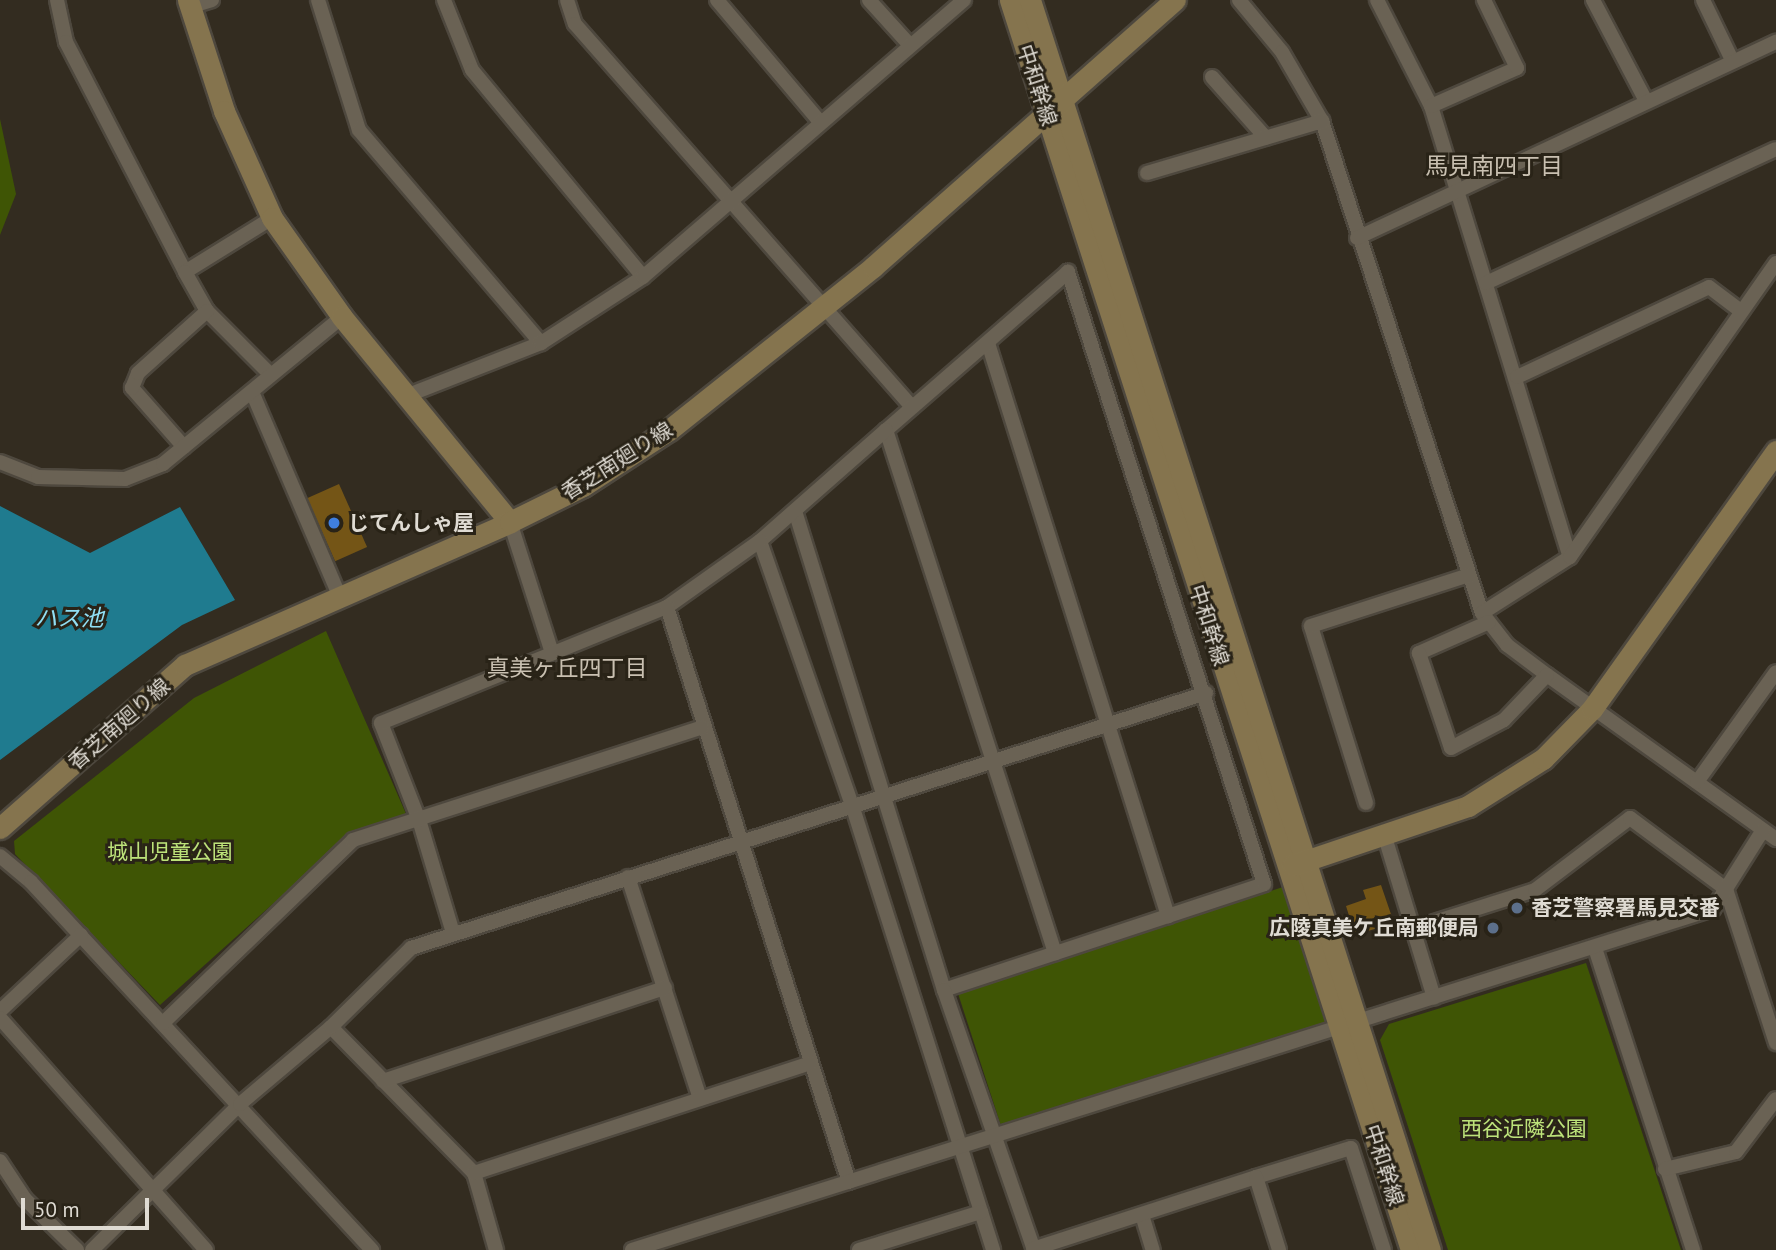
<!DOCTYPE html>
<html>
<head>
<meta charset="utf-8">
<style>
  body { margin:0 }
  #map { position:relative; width:1776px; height:1250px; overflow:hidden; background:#332c20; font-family:"PT Sans","Noto Sans JP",sans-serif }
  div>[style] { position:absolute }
  .green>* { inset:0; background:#3f5505; transform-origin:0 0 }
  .water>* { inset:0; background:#1f7b8f }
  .building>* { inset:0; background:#745516; transform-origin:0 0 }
  .roads { filter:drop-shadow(2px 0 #4e483e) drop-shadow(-2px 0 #4e483e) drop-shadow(0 2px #4e483e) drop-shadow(0 -2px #4e483e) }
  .street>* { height:14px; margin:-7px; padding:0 7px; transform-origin:7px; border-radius:7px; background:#6a6254 }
  .secondary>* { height:21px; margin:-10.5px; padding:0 10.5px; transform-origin:10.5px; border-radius:10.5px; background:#85744e }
  .dots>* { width:19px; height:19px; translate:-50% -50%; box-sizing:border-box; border:4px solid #292317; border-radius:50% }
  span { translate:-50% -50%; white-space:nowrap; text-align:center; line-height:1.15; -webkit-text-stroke:6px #292317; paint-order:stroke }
  .street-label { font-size:21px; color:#dfdbd3 }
  .poi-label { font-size:21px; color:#dfdbd3; font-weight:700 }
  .left { translate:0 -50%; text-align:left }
  .right { translate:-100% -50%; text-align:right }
  .park-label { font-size:21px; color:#bde37a }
  .neighbourhood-label { font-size:23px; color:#c9c0b1 }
  .water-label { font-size:23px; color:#90dff4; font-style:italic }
  .scale { position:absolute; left:21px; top:1198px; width:128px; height:32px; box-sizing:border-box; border:4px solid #dfdbd3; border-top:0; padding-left:9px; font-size:21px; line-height:24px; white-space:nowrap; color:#dfdbd3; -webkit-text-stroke:5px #292317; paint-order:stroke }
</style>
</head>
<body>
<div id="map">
  <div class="green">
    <i style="clip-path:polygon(0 119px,16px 194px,0 235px)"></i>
    <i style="clip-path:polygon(326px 631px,407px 816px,352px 833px,160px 1005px,15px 854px,14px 841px,194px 698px)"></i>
    <i style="left:1283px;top:887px;width:142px;height:342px;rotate:72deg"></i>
    <i style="clip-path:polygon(1586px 963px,1681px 1250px,1448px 1250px,1380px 1040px,1389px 1024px)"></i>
  </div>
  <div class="water">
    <i style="clip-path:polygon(0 506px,90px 553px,180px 507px,235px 600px,182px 625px,0 760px)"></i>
  </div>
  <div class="building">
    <i style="left:339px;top:484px;width:69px;height:35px;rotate:66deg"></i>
    <i style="clip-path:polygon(1381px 885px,1394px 923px,1355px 935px,1346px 906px,1366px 899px,1363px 890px)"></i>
  </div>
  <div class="roads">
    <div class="street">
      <i style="left:57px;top:0;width:43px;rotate:77.9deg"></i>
      <i style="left:66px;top:42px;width:259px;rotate:62.6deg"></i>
      <i style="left:185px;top:272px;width:102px;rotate:-31.8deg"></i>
      <i style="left:318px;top:0;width:136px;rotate:72.5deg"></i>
      <i style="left:359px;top:130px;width:280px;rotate:49.5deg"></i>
      <i style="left:444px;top:0;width:75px;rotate:68.2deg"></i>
      <i style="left:472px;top:70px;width:268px;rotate:50.4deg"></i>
      <i style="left:567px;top:0;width:25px;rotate:72deg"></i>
      <i style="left:575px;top:24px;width:510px;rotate:48.66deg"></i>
      <i style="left:717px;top:0;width:160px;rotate:49.8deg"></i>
      <i style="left:869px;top:0;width:58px;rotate:47.8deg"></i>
      <i style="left:1239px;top:0;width:67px;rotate:50.4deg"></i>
      <i style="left:1282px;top:52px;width:80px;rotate:59.9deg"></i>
      <i style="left:1322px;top:121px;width:517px;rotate:71.99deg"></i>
      <i style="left:1482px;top:613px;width:41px;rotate:52deg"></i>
      <i style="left:1507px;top:645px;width:50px;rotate:36.9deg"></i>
      <i style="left:1547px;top:675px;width:282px;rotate:35.6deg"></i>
      <i style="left:1377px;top:0;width:119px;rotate:63deg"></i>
      <i style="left:1431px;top:106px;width:472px;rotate:72.9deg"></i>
      <i style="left:1593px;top:0;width:114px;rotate:62.3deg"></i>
      <i style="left:1703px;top:0;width:67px;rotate:64.2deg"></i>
      <i style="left:189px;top:7px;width:24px;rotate:-17deg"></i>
      <i style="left:1212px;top:77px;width:81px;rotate:48.5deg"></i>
      <i style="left:1431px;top:106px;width:94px;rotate:-23.8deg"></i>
      <i style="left:1517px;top:68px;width:76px;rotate:-115.9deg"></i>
      <i style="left:1147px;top:173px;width:183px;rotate:-16.5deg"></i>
      <i style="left:1357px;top:238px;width:463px;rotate:-25.1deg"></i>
      <i style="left:185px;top:272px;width:45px;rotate:60.6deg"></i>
      <i style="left:207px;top:311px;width:89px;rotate:45deg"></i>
      <i style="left:1486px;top:283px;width:319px;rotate:-24.8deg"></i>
      <i style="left:988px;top:343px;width:601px;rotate:72.56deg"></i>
      <i style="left:1517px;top:377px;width:212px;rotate:-25.1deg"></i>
      <i style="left:1709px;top:287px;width:40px;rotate:37deg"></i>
      <i style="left:252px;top:392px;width:221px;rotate:66.8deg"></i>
      <i style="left:406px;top:396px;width:145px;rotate:-21.4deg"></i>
      <i style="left:541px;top:343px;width:121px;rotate:-32.9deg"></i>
      <i style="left:643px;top:277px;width:424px;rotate:-40.8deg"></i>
      <i style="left:886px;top:430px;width:550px;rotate:72.09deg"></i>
      <i style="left:184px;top:447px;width:79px;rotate:-131.4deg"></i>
      <i style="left:132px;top:388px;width:16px;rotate:-68deg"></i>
      <i style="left:138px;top:373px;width:93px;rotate:-41.9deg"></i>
      <i style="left:0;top:462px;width:41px;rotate:21.5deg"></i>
      <i style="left:38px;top:477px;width:87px;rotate:1.3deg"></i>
      <i style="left:125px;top:479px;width:41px;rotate:-21.5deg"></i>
      <i style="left:163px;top:464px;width:232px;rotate:-39.4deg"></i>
      <i style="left:795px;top:511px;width:502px;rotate:72.72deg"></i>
      <i style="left:944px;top:990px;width:337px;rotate:-18.3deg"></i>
      <i style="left:1264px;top:884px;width:643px;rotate:-107.76deg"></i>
      <i style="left:1068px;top:272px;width:241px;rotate:139deg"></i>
      <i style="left:886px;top:430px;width:168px;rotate:138.6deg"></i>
      <i style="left:760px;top:541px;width:283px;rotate:70.8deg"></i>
      <i style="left:853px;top:808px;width:464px;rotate:72.4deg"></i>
      <i style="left:510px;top:522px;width:138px;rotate:72.2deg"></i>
      <i style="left:667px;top:607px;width:114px;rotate:-35.4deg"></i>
      <i style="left:1482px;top:613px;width:104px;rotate:-32.5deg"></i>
      <i style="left:1570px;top:557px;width:359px;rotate:-55deg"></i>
      <i style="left:1489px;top:622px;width:77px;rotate:156.1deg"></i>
      <i style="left:1419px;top:653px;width:100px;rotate:71.4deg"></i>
      <i style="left:1451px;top:748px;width:60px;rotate:-27.8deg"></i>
      <i style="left:1504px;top:720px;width:62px;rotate:-46.3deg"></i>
      <i style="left:1697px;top:782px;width:135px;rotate:-54.3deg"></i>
      <i style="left:1366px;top:803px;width:185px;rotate:-107.3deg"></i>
      <i style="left:1311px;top:626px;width:166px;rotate:-17.9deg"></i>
      <i style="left:1384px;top:834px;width:171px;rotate:73deg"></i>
      <i style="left:0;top:856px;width:40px;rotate:40deg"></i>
      <i style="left:31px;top:882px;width:502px;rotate:47.18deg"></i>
      <i style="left:628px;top:877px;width:233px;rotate:72deg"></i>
      <i style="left:1412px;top:929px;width:129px;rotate:-17.6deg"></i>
      <i style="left:1535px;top:890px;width:119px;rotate:-37.2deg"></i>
      <i style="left:1630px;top:818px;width:119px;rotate:36.5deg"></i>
      <i style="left:1726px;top:889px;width:162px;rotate:72deg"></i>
      <i style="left:453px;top:933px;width:118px;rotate:-106.7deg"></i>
      <i style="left:419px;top:820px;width:104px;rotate:-111.4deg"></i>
      <i style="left:381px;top:723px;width:309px;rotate:-22.1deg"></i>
      <i style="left:667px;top:607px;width:603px;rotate:72.44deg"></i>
      <i style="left:1595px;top:948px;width:318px;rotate:72deg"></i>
      <i style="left:944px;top:990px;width:275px;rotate:70.9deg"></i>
      <i style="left:0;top:1011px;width:111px;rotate:-43.2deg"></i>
      <i style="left:0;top:1018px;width:310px;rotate:48.4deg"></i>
      <i style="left:163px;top:1023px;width:264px;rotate:-43.9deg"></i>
      <i style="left:353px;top:840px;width:367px;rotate:-17.9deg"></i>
      <i style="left:331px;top:1027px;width:204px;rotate:45.6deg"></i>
      <i style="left:383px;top:1081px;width:297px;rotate:-18.3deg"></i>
      <i style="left:0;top:1161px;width:45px;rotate:56.7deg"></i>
      <i style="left:25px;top:1199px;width:73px;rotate:44.4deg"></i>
      <i style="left:1665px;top:1169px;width:73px;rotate:-13.5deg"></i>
      <i style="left:1736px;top:1152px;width:66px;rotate:-53deg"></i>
      <i style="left:1256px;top:1177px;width:99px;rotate:-17deg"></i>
      <i style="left:1351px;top:1148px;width:107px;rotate:72.1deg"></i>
      <i style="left:1142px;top:1215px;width:37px;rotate:73deg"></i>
      <i style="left:1033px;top:1249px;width:234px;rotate:-17.9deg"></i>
      <i style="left:1256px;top:1177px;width:77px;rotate:72.5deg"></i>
      <i style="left:92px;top:1250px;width:208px;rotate:-44.6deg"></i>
      <i style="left:240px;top:1104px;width:119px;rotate:-40.2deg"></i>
      <i style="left:331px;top:1027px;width:112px;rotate:-44.6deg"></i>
      <i style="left:411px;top:948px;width:835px;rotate:-17.78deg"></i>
      <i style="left:496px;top:1250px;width:80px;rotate:-105.9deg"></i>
      <i style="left:474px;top:1173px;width:354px;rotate:-18.1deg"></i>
      <i style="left:632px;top:1250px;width:1134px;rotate:-17.51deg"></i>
      <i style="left:1713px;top:909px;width:93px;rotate:-57.7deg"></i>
      <i style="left:859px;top:1250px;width:128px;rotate:-17.3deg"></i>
    </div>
    <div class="secondary">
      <i style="left:188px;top:0;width:117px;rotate:72deg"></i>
      <i style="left:224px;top:111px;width:117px;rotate:65.8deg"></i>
      <i style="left:272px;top:218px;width:121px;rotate:54.7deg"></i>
      <i style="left:342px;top:317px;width:265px;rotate:50.7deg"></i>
      <i style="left:1010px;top:0;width:1313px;rotate:72.21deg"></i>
      <i style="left:1030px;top:0;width:1312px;rotate:72.26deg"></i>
      <i style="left:0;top:828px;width:247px;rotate:-41.4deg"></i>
      <i style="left:185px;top:665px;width:355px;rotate:-23.7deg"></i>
      <i style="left:510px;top:522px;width:81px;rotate:-26.3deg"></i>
      <i style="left:583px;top:486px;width:103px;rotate:-33.1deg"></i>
      <i style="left:669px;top:430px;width:261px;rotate:-38.6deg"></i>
      <i style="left:873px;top:267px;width:403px;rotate:-41.5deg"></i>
      <i style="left:1293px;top:865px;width:185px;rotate:-18.6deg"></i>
      <i style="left:1468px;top:806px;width:89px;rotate:-32.1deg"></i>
      <i style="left:1543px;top:759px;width:70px;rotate:-45.6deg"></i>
      <i style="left:1592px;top:709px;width:317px;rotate:-54.5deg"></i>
    </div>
  </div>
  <div class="dots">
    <i style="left:334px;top:523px;background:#3f7fe0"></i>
    <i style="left:1517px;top:908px;background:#5c6f8a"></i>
    <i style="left:1493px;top:928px;background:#5c6f8a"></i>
  </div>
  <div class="street-label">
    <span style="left:1037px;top:85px;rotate:72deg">中和幹線</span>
    <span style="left:617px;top:461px;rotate:-32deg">香芝南廻り線</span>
    <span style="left:1209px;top:625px;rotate:72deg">中和幹線</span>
    <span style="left:119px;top:724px;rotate:-41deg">香芝南廻り線</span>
    <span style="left:1384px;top:1165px;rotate:72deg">中和幹線</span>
  </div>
  <div class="poi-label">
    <span class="left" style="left:348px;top:523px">じてんしゃ屋</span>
    <span class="left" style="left:1531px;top:908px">香芝警察署馬見交番</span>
    <span class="right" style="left:1479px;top:928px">広陵真美ケ丘南郵便局</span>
  </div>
  <div class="park-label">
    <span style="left:170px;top:852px">城山児童公園</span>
    <span style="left:1524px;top:1129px">西谷近隣公園</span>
  </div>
  <div class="neighbourhood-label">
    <span style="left:1494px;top:166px">馬見南四丁目</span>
    <span style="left:567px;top:668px">真美ヶ丘四丁目</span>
  </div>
  <div class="water-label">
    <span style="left:69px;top:618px">ハス池</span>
  </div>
  <div class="scale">50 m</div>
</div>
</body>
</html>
